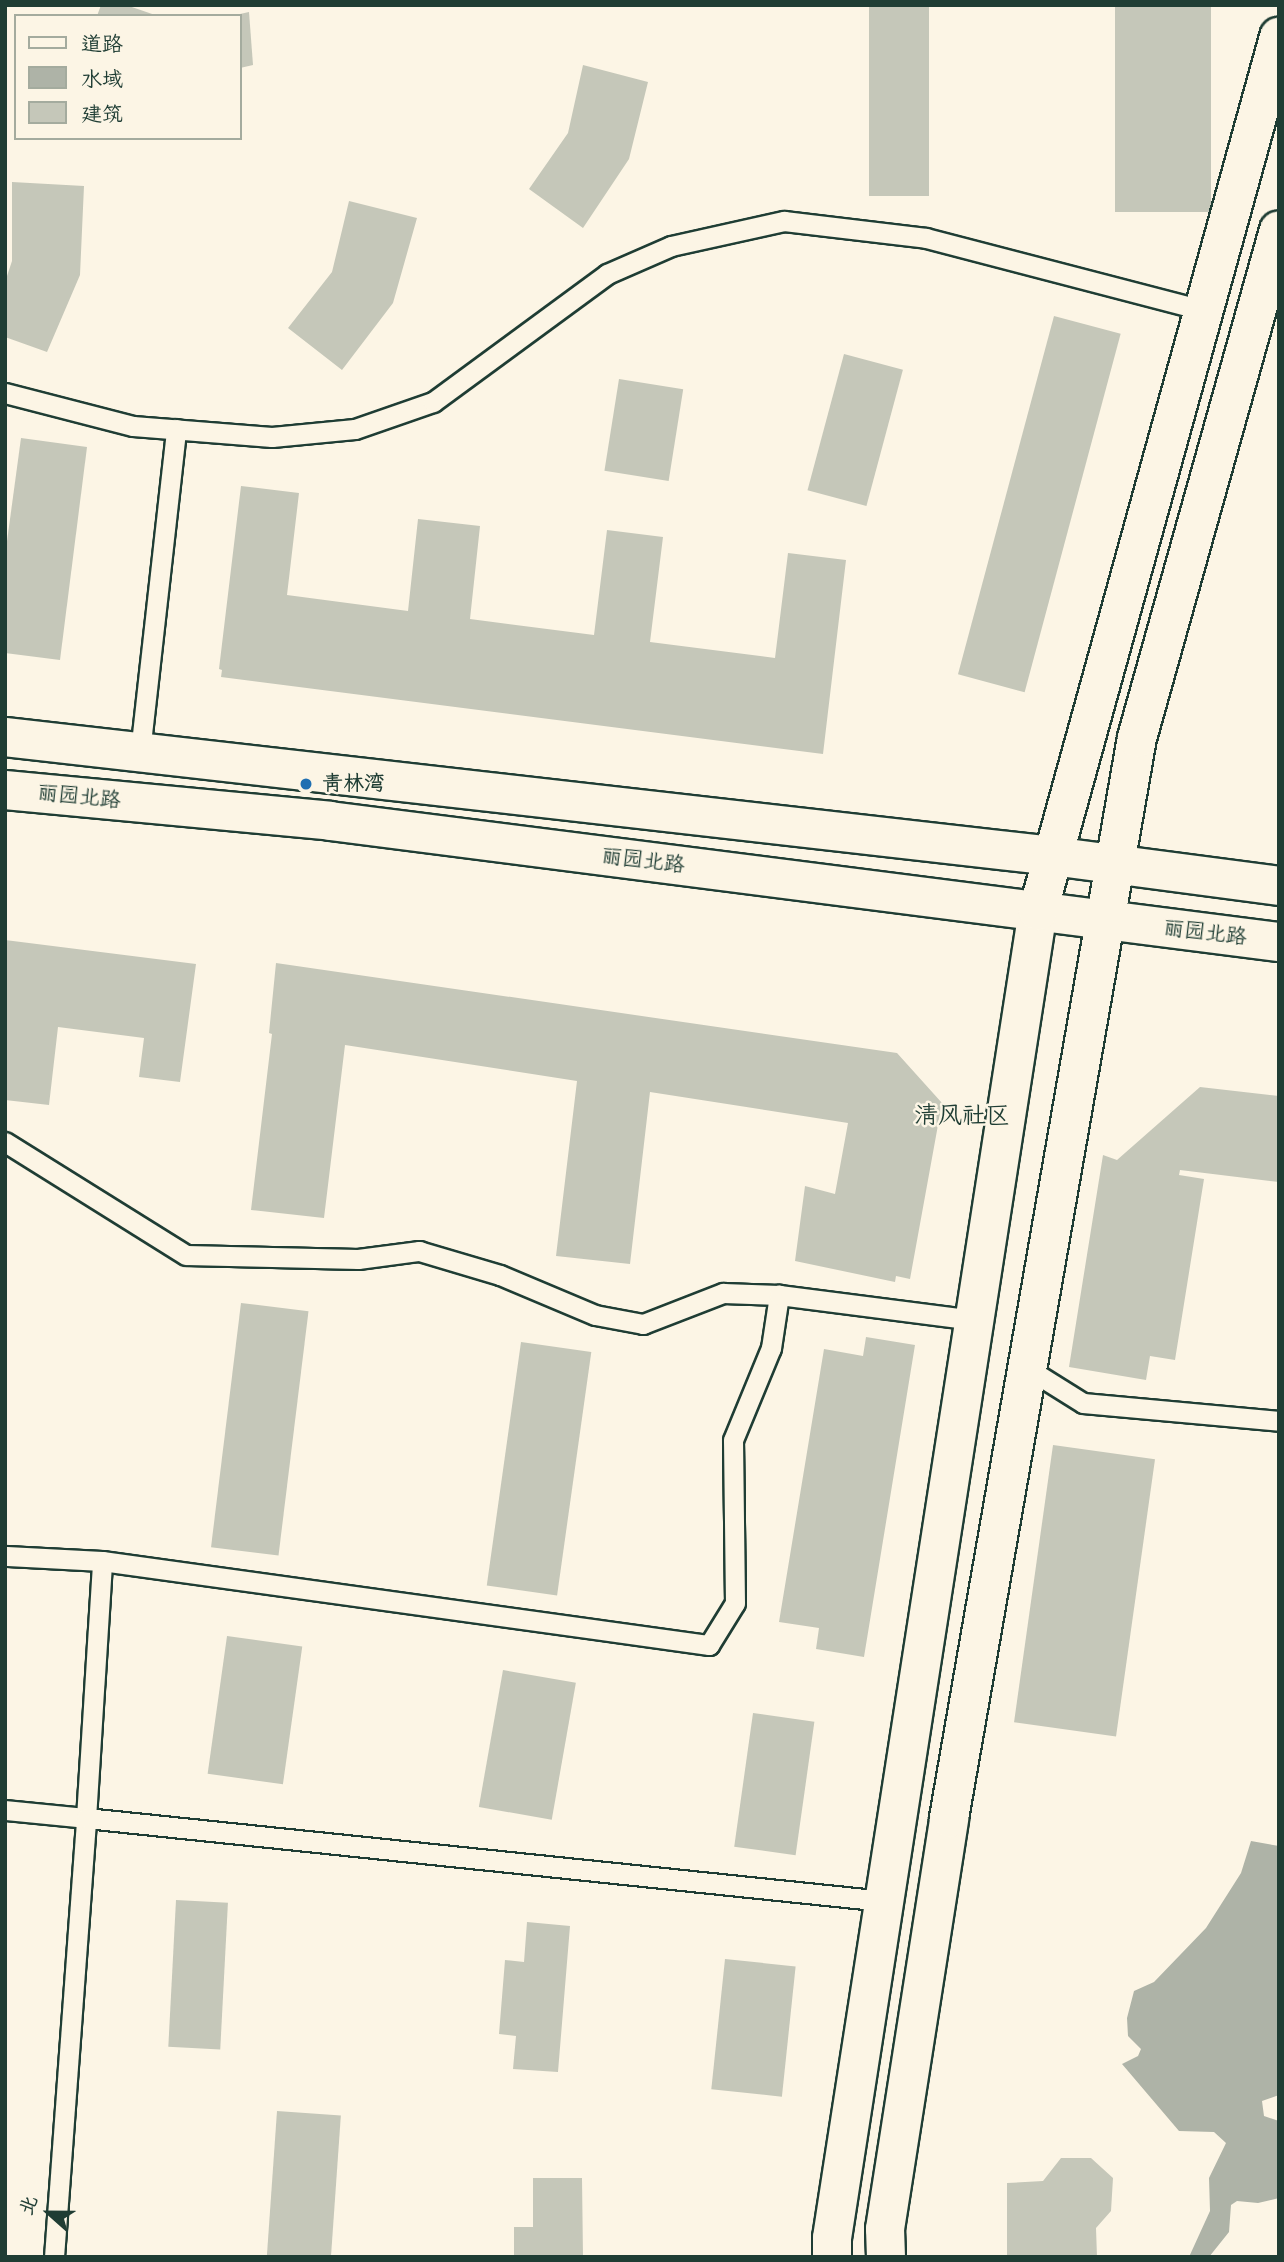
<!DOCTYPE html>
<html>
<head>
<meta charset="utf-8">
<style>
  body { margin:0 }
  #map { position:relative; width:1284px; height:2262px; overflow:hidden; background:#fcf5e5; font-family:"Balsamiq Sans","LXGW WenKai TC",sans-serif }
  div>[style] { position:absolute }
  .water>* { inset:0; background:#aeb3a7 }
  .building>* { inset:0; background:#c5c7b9; transform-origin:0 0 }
  .roads { filter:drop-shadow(2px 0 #1f3d34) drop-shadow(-2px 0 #1f3d34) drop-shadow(0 2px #1f3d34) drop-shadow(0 -2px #1f3d34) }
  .service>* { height:19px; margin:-9.5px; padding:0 9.5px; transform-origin:9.5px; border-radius:9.5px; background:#fcf5e5 }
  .minor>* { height:38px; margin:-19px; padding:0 19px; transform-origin:19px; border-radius:19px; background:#fcf5e5 }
  .dots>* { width:19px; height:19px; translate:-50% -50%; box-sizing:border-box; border:4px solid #fcf5e5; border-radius:50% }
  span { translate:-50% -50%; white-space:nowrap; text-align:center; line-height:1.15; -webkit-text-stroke:5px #fcf5e5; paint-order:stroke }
  .poi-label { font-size:21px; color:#1f3d34; font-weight:700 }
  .left { translate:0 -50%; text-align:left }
  .street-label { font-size:21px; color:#1f3d34 }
  .quarter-label { font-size:24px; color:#1f3d34 }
  .frame { position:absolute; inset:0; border:7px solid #1f3d34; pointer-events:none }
  .legend { position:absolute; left:14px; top:14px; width:228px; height:126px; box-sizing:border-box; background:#fcf5e5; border:2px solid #a4ab9e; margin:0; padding:9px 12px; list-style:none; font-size:21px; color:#1f3d34 }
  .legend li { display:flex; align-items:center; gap:14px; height:35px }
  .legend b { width:35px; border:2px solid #a4ab9e }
  .north { position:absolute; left:14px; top:2178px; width:70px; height:70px; -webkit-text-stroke:5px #fcf5e5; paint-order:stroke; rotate:291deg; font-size:19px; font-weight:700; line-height:28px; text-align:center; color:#1f3d34 }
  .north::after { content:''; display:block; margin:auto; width:24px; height:32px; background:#1f3d34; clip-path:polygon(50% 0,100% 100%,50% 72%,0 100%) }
</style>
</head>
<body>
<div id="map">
  <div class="water">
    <i style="clip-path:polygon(1251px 1841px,1279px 1846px,1279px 2095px,1262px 2101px,1264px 2116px,1279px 2121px,1279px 2198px,1258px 2203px,1237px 2201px,1231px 2205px,1229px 2232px,1209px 2257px,1189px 2257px,1210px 2211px,1209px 2178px,1226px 2143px,1214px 2132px,1179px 2131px,1122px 2064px,1138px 2056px,1141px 2049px,1128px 2036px,1127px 2018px,1134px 1991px,1154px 1982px,1206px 1928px,1241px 1873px)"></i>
  </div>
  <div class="building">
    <i style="clip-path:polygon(101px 5px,126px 5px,158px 16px,97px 16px)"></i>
    <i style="left:869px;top:5px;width:60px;height:191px"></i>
    <i style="left:1115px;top:5px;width:96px;height:207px"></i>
    <i style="clip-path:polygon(249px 12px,253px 65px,240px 68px,240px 14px)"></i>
    <i style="clip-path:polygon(583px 65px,648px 82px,629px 159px,583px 228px,529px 189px,568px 133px)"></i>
    <i style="clip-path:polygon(12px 182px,84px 186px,80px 275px,47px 352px,5px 337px,5px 282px,12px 261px)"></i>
    <i style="clip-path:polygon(349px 201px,417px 218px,393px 303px,342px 370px,288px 328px,332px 272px)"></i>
    <i style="left:1054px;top:316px;width:69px;height:371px;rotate:15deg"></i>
    <i style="left:844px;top:354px;width:61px;height:141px;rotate:15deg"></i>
    <i style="left:619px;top:379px;width:65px;height:93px;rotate:9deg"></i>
    <i style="clip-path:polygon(21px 438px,87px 447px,60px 660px,5px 653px,5px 556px)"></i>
    <i style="clip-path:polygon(241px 486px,299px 493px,287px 595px,408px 611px,418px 519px,480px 526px,470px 619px,594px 635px,607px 530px,663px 537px,650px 642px,775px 658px,788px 553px,846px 560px,823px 754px,221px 677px,222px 670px,219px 669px)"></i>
    <i style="clip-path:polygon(5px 940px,196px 964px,180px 1082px,139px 1077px,144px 1038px,58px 1027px,49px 1105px,5px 1100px)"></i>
    <i style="clip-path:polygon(276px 963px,897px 1053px,942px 1103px,910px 1279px,896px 1276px,895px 1282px,795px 1261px,805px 1186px,835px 1194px,848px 1123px,650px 1092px,630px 1264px,556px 1256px,577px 1081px,345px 1045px,324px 1218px,251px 1210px,272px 1034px,269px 1033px)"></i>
    <i style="clip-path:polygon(1200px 1087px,1279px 1096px,1279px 1182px,1180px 1170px,1179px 1175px,1204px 1179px,1175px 1360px,1150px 1356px,1146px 1380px,1069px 1367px,1103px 1155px,1117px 1160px)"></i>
    <i style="left:241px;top:1303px;width:68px;height:246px;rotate:7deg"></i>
    <i style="clip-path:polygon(866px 1337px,915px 1345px,864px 1657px,816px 1649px,819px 1628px,779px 1622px,824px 1349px,863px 1356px)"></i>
    <i style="left:521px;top:1342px;width:71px;height:246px;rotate:8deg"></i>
    <i style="left:1053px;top:1445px;width:103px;height:280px;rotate:8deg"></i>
    <i style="left:227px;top:1636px;width:76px;height:139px;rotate:8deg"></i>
    <i style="left:503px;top:1670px;width:74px;height:139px;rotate:10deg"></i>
    <i style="left:753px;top:1713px;width:62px;height:135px;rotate:8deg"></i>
    <i style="left:176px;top:1900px;width:52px;height:147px;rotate:3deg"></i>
    <i style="clip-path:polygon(527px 1922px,570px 1926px,558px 2072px,513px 2069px,516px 2036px,499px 2034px,505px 1960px,524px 1962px)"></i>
    <i style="left:725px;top:1959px;width:71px;height:131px;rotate:6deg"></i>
    <i style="left:277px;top:2111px;width:64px;height:146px;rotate:4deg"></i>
    <i style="clip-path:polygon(1061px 2158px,1091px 2158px,1113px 2178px,1111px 2211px,1096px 2228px,1097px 2257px,1007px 2257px,1007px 2183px,1043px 2181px)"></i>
    <i style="clip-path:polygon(533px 2178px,582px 2178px,583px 2257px,514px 2257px,514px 2227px,533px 2227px)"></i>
  </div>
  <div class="roads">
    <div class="service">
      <i style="left:5px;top:393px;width:132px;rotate:14.5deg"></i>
      <i style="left:133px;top:426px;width:139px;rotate:4.5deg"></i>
      <i style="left:272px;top:437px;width:83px;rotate:-5.5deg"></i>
      <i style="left:355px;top:429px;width:83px;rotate:-19.1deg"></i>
      <i style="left:433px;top:402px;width:216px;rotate:-36.3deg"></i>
      <i style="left:607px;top:274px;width:70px;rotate:-23.6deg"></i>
      <i style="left:671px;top:246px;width:116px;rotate:-12.5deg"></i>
      <i style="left:784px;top:221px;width:143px;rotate:6.8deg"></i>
      <i style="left:926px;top:238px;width:286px;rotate:14.6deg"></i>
      <i style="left:140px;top:752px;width:325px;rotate:-83.6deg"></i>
      <i style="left:5px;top:1142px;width:213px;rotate:32deg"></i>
      <i style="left:186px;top:1255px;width:172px;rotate:1.3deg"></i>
      <i style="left:358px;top:1259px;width:62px;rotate:-7.5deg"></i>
      <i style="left:419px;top:1251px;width:84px;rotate:16.5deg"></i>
      <i style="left:500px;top:1275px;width:103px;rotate:22.8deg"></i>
      <i style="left:595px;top:1315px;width:49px;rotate:10.6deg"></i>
      <i style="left:643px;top:1324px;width:86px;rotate:-21.2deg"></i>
      <i style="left:723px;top:1293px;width:56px;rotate:2deg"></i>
      <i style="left:1027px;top:1368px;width:66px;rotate:32deg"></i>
      <i style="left:1083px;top:1403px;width:197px;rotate:5.2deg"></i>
      <i style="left:5px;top:1556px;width:97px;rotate:3deg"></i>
      <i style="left:5px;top:1810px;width:81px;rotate:5.6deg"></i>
      <i style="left:86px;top:1818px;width:257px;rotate:-86.4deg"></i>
      <i style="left:102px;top:1561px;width:613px;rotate:7.88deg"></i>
      <i style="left:709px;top:1645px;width:49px;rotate:-58.2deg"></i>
      <i style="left:735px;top:1603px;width:163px;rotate:-90.7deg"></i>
      <i style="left:733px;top:1440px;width:100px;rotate:-67.6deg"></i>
      <i style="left:771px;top:1348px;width:54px;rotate:-81.4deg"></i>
      <i style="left:779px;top:1295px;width:197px;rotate:7.3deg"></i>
      <i style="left:54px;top:2257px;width:440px;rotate:-85.8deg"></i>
      <i style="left:86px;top:1818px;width:802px;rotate:5.94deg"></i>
    </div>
    <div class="minor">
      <i style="left:5px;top:737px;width:1054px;rotate:6.48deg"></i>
      <i style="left:1052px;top:856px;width:229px;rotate:7.5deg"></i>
      <i style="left:5px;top:790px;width:326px;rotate:5.4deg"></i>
      <i style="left:330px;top:821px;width:957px;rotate:7.27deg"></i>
      <i style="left:832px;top:2257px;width:19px;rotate:-90deg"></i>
      <i style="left:832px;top:2238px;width:1343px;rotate:-81.18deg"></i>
      <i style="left:1038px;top:911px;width:907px;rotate:-74.58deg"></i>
      <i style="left:886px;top:2257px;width:28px;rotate:-92deg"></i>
      <i style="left:885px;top:2229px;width:416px;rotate:-81.1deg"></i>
      <i style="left:949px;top:1818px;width:1096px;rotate:-80.13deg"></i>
      <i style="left:1137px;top:738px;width:527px;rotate:-74.38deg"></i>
    </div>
  </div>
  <div class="dots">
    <i style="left:306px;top:784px;background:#1f6fb2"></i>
  </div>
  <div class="poi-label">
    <span class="left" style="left:322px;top:784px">青林湾</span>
  </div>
  <div class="street-label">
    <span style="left:79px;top:797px;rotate:6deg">丽园北路</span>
    <span style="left:643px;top:861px;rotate:7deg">丽园北路</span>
    <span style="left:1205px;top:933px;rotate:7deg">丽园北路</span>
  </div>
  <div class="quarter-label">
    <span style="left:962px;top:1116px">清风社区</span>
  </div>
  <div class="frame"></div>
  <ul class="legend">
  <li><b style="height:9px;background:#fcf5e5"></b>道路</li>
  <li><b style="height:19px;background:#aeb3a7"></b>水域</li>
  <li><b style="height:19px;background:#c5c7b9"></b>建筑</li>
  </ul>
  <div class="north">北</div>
</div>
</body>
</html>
